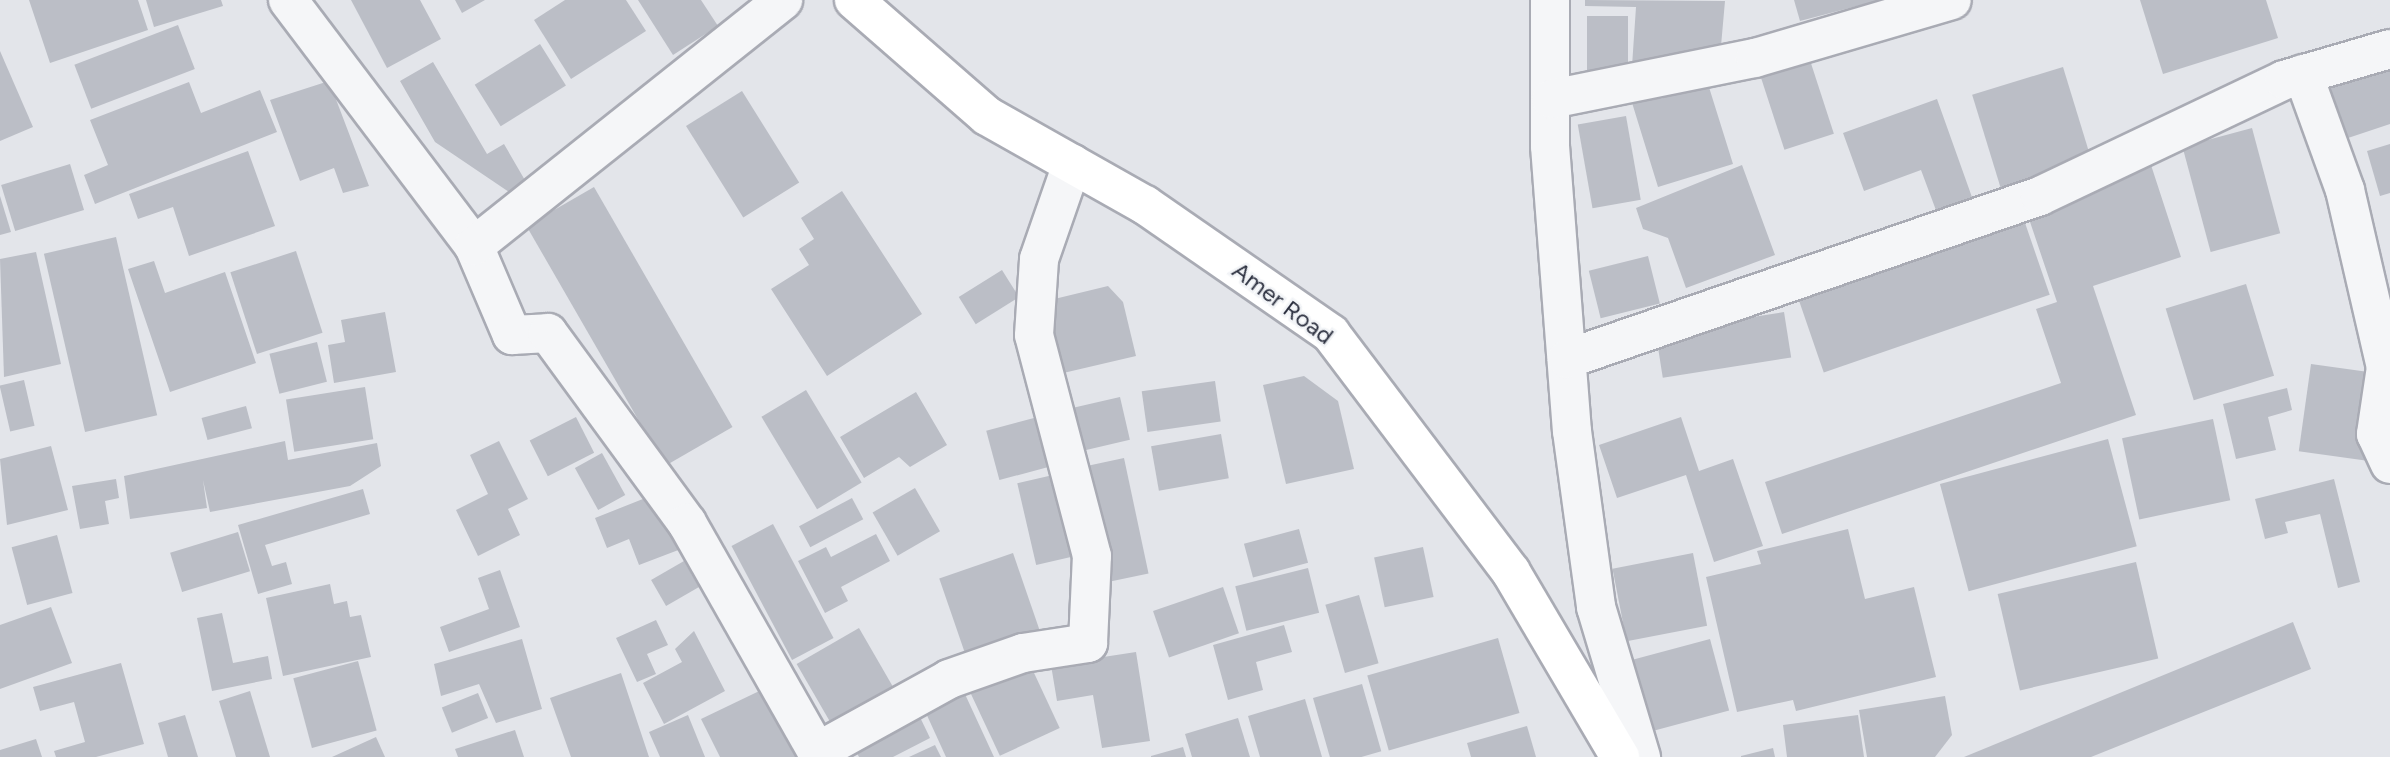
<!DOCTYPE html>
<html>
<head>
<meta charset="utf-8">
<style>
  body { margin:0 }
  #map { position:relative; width:2390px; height:757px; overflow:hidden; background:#e3e5ea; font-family:Figtree,sans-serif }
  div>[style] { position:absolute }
  .building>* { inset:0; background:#bbbec6; transform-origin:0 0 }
  .roads { filter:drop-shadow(2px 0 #a9abb4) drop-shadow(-2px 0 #a9abb4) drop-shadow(0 2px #a9abb4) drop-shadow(0 -2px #a9abb4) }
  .minor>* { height:38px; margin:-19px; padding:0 19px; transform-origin:19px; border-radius:19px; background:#f5f6f8 }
  .secondary>* { height:38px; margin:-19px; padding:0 19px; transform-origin:19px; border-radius:19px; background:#fff }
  span { translate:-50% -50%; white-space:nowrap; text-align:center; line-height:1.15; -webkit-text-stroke:5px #f2f4f7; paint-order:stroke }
  .street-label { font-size:24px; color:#2d3140 }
</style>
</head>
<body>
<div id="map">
  <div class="building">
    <i style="clip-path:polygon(29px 0,138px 0,148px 30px,50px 63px)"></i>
    <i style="clip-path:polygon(146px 0,221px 0,223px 6px,154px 27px)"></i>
    <i style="clip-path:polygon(351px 0,420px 0,441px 39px,387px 68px)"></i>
    <i style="clip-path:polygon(455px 0,485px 0,462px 13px)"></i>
    <i style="clip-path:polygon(565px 0,626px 0,646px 31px,571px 79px,534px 20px)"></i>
    <i style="clip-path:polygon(638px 0,701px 0,718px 26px,673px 55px)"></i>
    <i style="clip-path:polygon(1585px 0,1725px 1px,1721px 46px,1632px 66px,1636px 7px,1585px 6px)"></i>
    <i style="clip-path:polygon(1794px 0,1876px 0,1876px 1px,1800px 21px)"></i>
    <i style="clip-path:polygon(2140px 0,2266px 0,2278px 38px,2163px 74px)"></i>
    <i style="left:1587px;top:16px;width:41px;height:58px"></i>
    <i style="left:178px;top:25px;width:47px;height:111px;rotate:69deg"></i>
    <i style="left:540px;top:44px;width:49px;height:77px;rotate:58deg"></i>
    <i style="clip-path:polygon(0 51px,33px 127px,0 141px)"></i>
    <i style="left:1807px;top:51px;width:87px;height:52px;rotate:72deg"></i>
    <i style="clip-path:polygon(2390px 57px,2390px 124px,2339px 141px,2318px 80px)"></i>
    <i style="clip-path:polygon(433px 62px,487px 154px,504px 144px,526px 182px,509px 192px,435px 142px,400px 81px)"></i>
    <i style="left:2063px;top:67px;width:101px;height:95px;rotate:73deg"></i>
    <i style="clip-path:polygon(329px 81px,369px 186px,343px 193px,334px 168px,300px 181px,270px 100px)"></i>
    <i style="clip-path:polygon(189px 82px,201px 113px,260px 90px,277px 132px,95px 204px,84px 175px,108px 165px,90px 120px)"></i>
    <i style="clip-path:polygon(1708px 84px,1733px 164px,1658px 187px,1629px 93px,1656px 85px,1660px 99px)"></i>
    <i style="left:742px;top:91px;width:108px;height:66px;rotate:58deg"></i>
    <i style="clip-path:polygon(1937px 99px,1973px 200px,1937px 213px,1921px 170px,1864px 191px,1843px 133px)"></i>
    <i style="left:1626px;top:116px;width:85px;height:49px;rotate:80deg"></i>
    <i style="left:2252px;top:128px;width:109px;height:72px;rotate:75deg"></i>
    <i style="clip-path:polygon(2390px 144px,2390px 193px,2380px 196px,2367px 151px)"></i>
    <i style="clip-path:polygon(248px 151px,275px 226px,189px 256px,173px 207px,138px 219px,129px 194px)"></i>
    <i style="left:70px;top:164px;width:48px;height:72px;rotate:73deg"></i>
    <i style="clip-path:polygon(1742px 165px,1775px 255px,1686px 288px,1668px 238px,1643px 229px,1636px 208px)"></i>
    <i style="clip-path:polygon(2151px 165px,2181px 257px,2093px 286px,2136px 415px,1782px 534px,1765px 482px,2061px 383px,2036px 309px,2057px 302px,2025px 207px)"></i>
    <i style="left:594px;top:187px;width:277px;height:78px;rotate:60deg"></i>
    <i style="clip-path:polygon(842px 191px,922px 314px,827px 376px,771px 289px,809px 265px,799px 249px,814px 239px,801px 218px)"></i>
    <i style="clip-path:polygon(0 196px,11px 232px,0 235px)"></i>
    <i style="left:2024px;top:220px;width:79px;height:239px;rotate:71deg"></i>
    <i style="left:116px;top:237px;width:183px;height:74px;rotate:77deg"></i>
    <i style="left:296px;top:251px;width:86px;height:69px;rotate:72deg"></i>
    <i style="clip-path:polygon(36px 252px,61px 364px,4px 377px,0 259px)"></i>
    <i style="left:1648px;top:256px;width:49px;height:61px;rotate:76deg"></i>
    <i style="clip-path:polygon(154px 261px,165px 293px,225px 272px,256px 363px,170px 392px,128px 269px)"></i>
    <i style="left:1002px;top:270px;width:32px;height:51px;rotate:58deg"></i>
    <i style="left:2246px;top:284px;width:96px;height:84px;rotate:73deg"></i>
    <i style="clip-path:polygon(1108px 286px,1123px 302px,1136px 356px,1059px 374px,1042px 302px)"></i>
    <i style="clip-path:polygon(385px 312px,396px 372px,334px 383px,328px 345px,345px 342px,341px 320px)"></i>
    <i style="left:1784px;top:312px;width:46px;height:130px;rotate:81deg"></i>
    <i style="left:317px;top:342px;width:41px;height:49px;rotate:76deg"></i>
    <i style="left:2311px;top:364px;width:69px;height:88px;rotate:8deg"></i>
    <i style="clip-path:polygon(1304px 376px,1338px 401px,1354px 469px,1286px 484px,1263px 385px)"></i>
    <i style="left:24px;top:380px;width:47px;height:25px;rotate:77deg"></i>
    <i style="left:1215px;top:381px;width:41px;height:74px;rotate:82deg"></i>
    <i style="left:365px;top:387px;width:53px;height:80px;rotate:81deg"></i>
    <i style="clip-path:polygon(2287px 388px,2292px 410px,2268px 417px,2276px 450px,2236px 459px,2223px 404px)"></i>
    <i style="left:806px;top:390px;width:108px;height:52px;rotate:59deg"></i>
    <i style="clip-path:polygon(916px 392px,947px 445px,910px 467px,899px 457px,864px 478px,840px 437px)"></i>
    <i style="left:1120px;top:397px;width:44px;height:58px;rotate:77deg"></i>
    <i style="left:246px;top:406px;width:23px;height:46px;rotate:75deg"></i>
    <i style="left:1049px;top:414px;width:51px;height:65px;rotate:75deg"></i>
    <i style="left:576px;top:417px;width:40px;height:52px;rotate:63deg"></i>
    <i style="clip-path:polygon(1681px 417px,1699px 471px,1733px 459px,1763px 546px,1714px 562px,1686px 475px,1617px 498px,1599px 445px)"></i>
    <i style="left:2213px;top:419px;width:83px;height:93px;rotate:78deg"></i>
    <i style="left:1221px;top:434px;width:45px;height:71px;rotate:80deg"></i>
    <i style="left:2108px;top:439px;width:111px;height:174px;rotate:75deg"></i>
    <i style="clip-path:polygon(285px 441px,288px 460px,377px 443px,381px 466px,350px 486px,210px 512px,203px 480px,207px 508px,130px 519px,124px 476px)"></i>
    <i style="clip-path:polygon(499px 441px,528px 499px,508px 509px,520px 535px,478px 556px,456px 510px,488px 494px,470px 455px)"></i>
    <i style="clip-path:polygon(51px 446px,68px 510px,7px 525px,0 459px)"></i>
    <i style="left:602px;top:453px;width:48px;height:31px;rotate:61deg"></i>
    <i style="left:1124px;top:458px;width:118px;height:44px;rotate:78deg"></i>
    <i style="left:1066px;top:472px;width:84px;height:50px;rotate:77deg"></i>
    <i style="clip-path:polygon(116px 479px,119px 498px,105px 501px,109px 524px,80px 529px,72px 486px)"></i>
    <i style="clip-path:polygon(2334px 479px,2360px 582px,2338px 588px,2320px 514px,2285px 522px,2288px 533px,2265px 539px,2255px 499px)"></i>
    <i style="left:915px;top:488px;width:50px;height:49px;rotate:60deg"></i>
    <i style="clip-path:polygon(363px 489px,370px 514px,265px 545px,272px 566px,286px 562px,292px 584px,258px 594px,238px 525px)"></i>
    <i style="clip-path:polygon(658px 493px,681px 549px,639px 565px,629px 539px,607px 548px,595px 518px)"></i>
    <i style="left:852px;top:498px;width:24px;height:60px;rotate:62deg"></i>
    <i style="left:773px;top:524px;width:129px;height:47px;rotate:62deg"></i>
    <i style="left:1299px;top:529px;width:35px;height:57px;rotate:75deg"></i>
    <i style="clip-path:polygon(1848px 529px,1865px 599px,1914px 587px,1936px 677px,1796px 711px,1793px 700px,1737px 712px,1706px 577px,1761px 564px,1757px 551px)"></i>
    <i style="left:238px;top:532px;width:41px;height:71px;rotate:73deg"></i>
    <i style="clip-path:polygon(876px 534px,890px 561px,841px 587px,848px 601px,825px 613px,798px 561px,826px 547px,831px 557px)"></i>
    <i style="left:57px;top:535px;width:60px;height:47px;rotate:75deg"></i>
    <i style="left:1423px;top:547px;width:51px;height:50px;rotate:78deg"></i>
    <i style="left:1013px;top:553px;width:91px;height:78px;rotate:71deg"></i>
    <i style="left:1693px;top:553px;width:74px;height:82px;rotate:79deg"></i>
    <i style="left:684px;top:561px;width:30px;height:38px;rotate:60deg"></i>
    <i style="left:2136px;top:562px;width:99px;height:142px;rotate:77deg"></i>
    <i style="left:1308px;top:568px;width:46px;height:75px;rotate:76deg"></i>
    <i style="clip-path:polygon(500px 570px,520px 627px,449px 652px,440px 627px,489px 609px,478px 578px)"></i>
    <i style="clip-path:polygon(330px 584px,334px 604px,347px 601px,350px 617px,361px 615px,371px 657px,283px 676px,266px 598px)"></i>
    <i style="left:1223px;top:587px;width:49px;height:74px;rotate:71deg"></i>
    <i style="left:1359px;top:595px;width:71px;height:35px;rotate:74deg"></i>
    <i style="clip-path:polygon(51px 607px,72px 663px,0 689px,0 625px)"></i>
    <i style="clip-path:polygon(222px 613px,233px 663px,268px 656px,272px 679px,212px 691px,197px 618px)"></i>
    <i style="clip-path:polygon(656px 620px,668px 645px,647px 654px,656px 674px,637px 682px,616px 638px)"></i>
    <i style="clip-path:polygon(2293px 622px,2311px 669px,2091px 757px,1964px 757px)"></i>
    <i style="clip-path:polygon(1284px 625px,1292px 652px,1256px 662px,1263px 690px,1228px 700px,1213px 645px)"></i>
    <i style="left:859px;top:628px;width:78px;height:72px;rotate:60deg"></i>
    <i style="clip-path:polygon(694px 631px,725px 691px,664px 724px,643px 683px,682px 662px,675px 649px)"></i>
    <i style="left:1498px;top:638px;width:78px;height:136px;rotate:74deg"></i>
    <i style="clip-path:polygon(522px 639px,542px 709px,496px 723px,479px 684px,441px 696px,434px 664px)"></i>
    <i style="left:1710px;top:639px;width:74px;height:84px;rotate:75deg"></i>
    <i style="clip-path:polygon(1136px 652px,1150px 741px,1102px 748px,1093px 695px,1057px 701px,1051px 665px)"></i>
    <i style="left:1028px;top:660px;width:75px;height:66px;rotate:65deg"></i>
    <i style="left:358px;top:661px;width:72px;height:67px;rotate:75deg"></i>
    <i style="clip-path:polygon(121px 663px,144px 744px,96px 757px,56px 757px,54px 751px,85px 742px,74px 702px,40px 711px,33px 687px)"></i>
    <i style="clip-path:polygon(621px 673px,649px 757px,571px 757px,550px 698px)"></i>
    <i style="left:1362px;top:684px;width:70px;height:51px;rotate:74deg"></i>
    <i style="clip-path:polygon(772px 685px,807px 757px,720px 757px,701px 719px)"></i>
    <i style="clip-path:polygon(250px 691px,270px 757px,236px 757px,219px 701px)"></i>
    <i style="clip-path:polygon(964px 692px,994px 757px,946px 757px,925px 711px)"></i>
    <i style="left:478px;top:693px;width:27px;height:39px;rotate:68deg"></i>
    <i style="clip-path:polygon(1945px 696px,1952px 735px,1935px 757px,1867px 757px,1859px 710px)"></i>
    <i style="clip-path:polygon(1305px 699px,1322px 757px,1260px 757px,1248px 716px)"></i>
    <i style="clip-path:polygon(918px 713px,930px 738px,893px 757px,859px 757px,853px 746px)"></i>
    <i style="clip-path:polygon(185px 715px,198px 757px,168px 757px,158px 723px)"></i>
    <i style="clip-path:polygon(688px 715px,705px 757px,660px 757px,649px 732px)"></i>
    <i style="clip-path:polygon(1858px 715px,1864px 757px,1787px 757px,1783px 725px)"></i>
    <i style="clip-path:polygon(1238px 718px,1250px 757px,1192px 757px,1185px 734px)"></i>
    <i style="clip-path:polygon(1527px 726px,1536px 757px,1471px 757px,1467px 743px)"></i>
    <i style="clip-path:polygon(515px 730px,524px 757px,458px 757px,455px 749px)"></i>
    <i style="clip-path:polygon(376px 737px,385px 757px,332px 757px)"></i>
    <i style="clip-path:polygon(36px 739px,42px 757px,0 757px,0 750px)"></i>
    <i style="clip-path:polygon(935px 745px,941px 757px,909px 757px)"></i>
    <i style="clip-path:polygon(1183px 747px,1186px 757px,1151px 757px,1151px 756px)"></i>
    <i style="clip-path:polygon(1773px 748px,1775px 757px,1741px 757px,1741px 756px)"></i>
  </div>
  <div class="roads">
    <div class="minor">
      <i style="left:288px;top:0;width:308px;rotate:52.9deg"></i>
      <i style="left:474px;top:246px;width:97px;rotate:66.9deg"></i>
      <i style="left:512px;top:335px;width:36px;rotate:-3deg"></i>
      <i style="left:548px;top:333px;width:235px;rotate:53.8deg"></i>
      <i style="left:687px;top:523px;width:269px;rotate:60.4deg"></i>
      <i style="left:1550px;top:0;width:146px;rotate:90deg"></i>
      <i style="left:1550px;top:146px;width:286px;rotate:85.6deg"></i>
      <i style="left:1572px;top:431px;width:178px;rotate:82.2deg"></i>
      <i style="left:1596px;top:607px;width:157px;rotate:73.3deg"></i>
      <i style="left:2303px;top:74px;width:123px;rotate:70.1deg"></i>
      <i style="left:2345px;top:190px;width:182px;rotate:77deg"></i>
      <i style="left:2386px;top:367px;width:68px;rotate:98.5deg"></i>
      <i style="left:2376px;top:434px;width:33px;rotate:65deg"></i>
      <i style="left:1551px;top:99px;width:208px;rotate:-11.4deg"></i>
      <i style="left:1755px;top:58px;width:205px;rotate:-16.4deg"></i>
      <i style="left:474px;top:246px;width:395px;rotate:-38.5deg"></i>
      <i style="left:1567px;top:359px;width:500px;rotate:-19.01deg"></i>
      <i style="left:2040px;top:196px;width:270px;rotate:-25.4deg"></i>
      <i style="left:2284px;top:80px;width:110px;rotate:-16.3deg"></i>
      <i style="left:817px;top:752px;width:151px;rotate:-28.9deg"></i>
      <i style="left:949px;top:679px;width:78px;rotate:-19.4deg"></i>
      <i style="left:1023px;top:653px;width:66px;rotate:-8.7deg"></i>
      <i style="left:1088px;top:643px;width:87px;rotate:-87.4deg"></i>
      <i style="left:1092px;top:556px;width:228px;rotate:-104.7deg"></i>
      <i style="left:1034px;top:335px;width:76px;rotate:-86.2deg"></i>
      <i style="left:1039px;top:259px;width:101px;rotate:-70.8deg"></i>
    </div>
    <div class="secondary">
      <i style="left:854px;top:0;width:176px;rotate:41.1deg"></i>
      <i style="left:987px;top:116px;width:181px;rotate:29.4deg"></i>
      <i style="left:1145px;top:205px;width:226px;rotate:34.7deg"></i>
      <i style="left:1331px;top:334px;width:298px;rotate:52.9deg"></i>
      <i style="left:1511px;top:572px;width:215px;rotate:59.5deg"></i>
    </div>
  </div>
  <div class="street-label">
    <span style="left:1283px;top:303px;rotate:37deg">Amer Road</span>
  </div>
</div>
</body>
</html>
